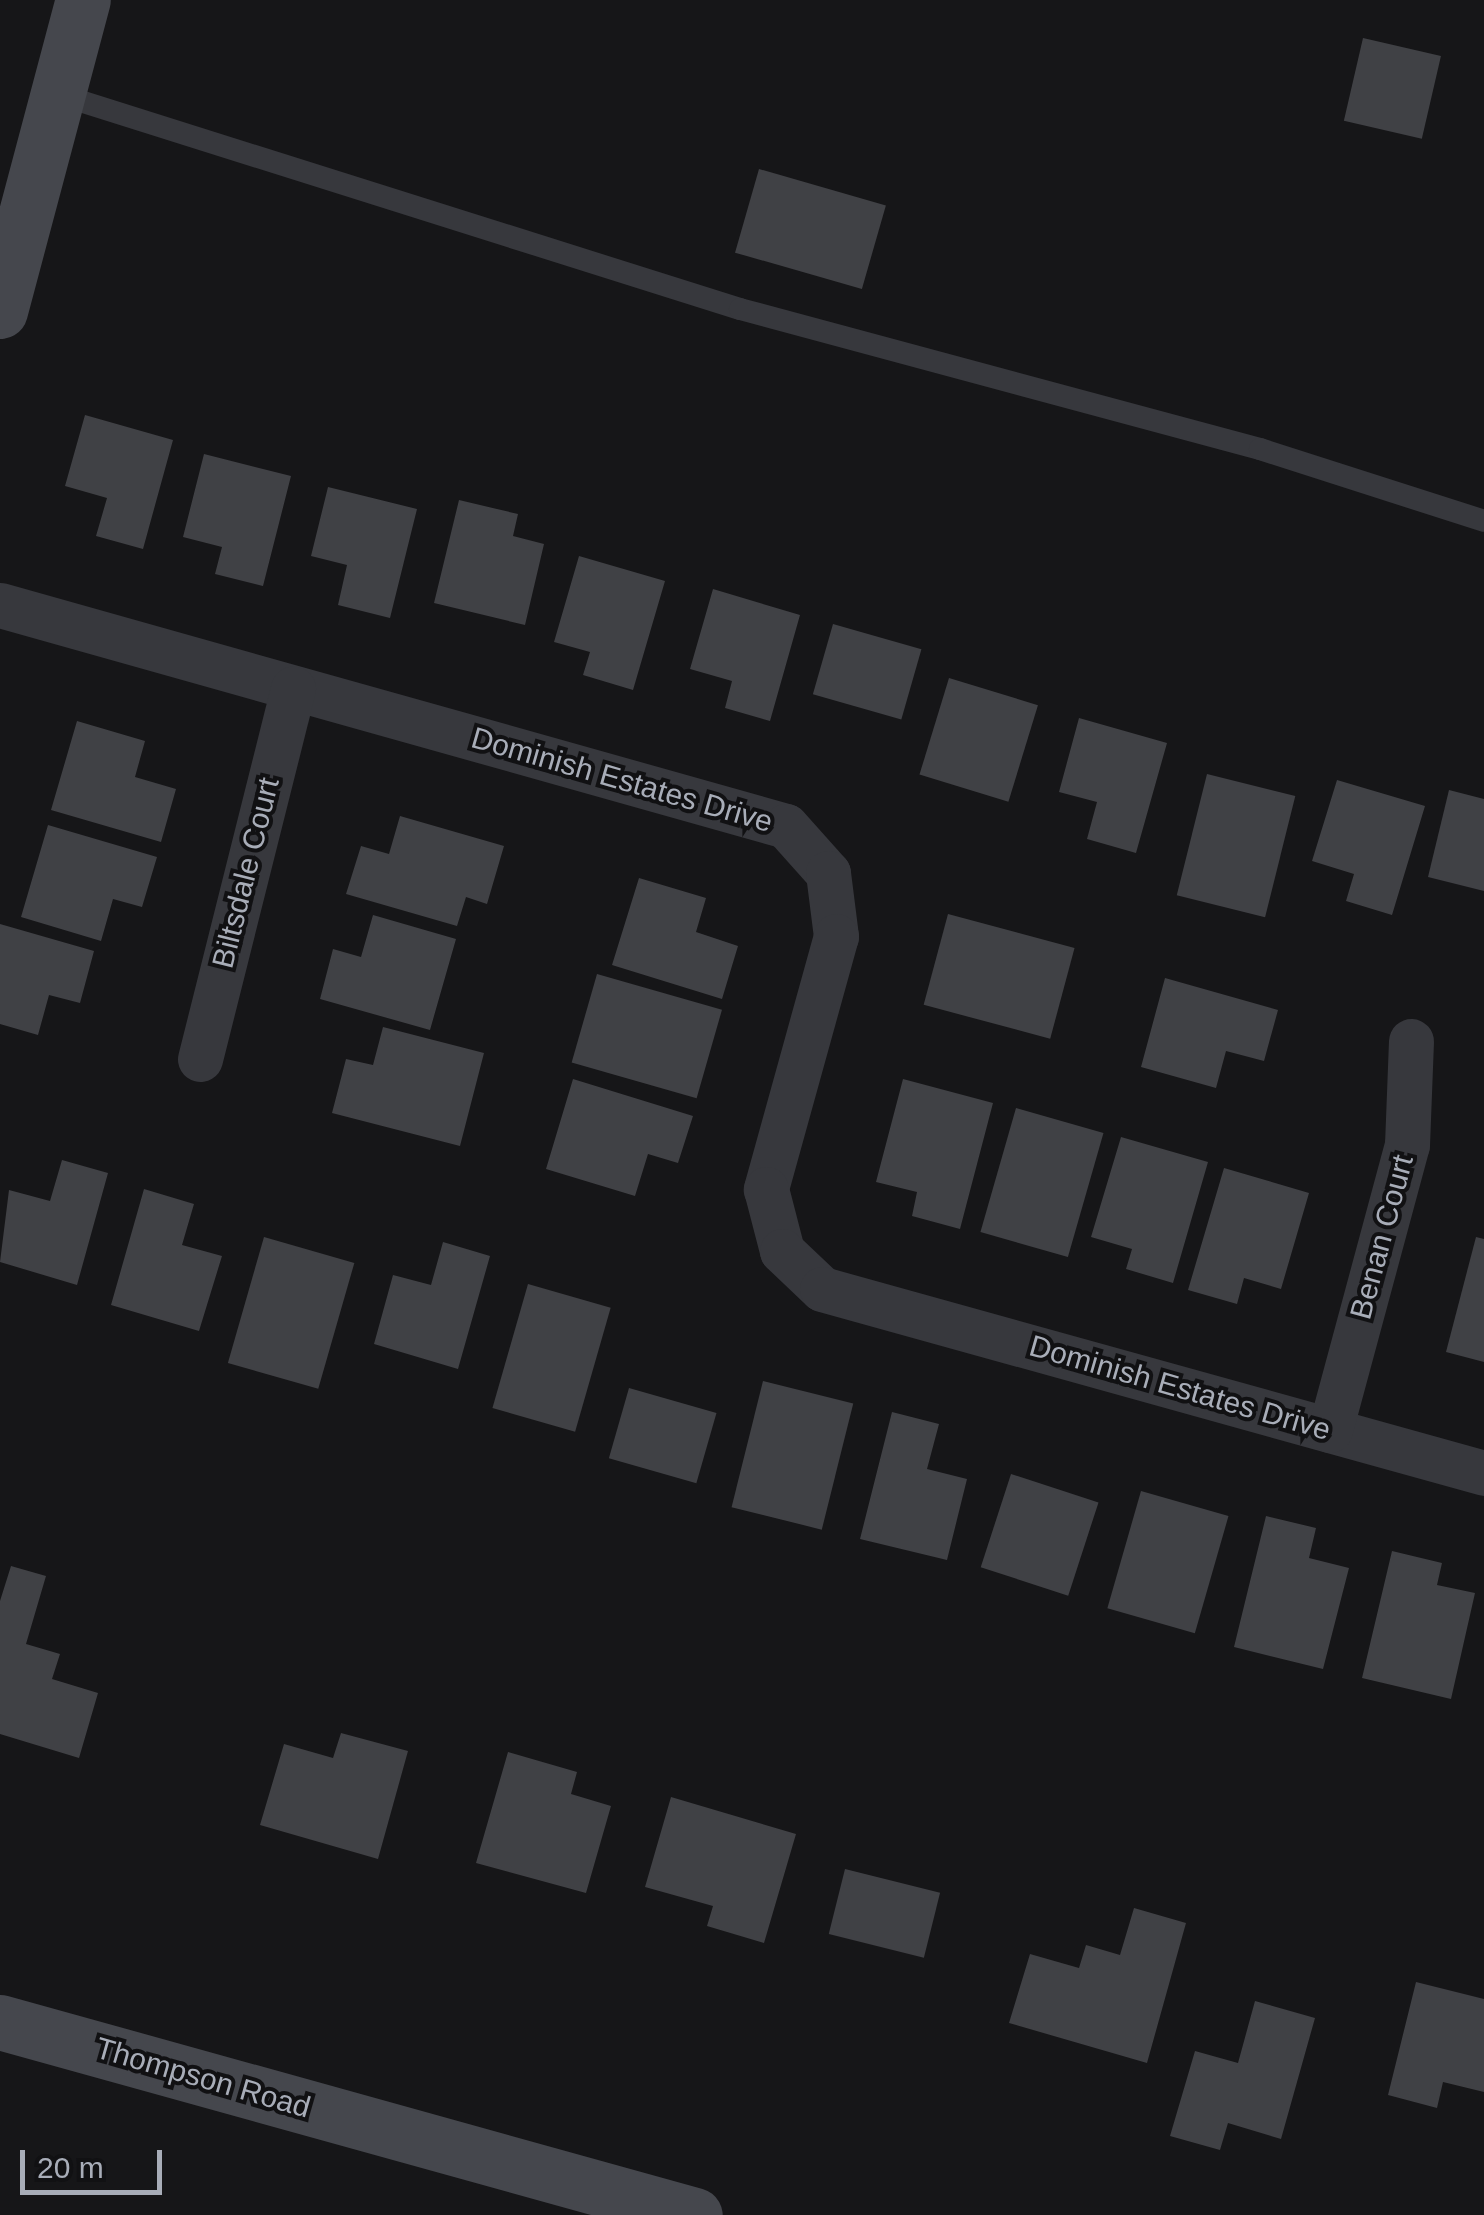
<!DOCTYPE html>
<html>
<head>
<meta charset="utf-8">
<style>
  body { margin:0 }
  #map { position:relative; width:1484px; height:2215px; overflow:hidden; background:#161618; font-family:Helvetica,sans-serif }
  div>[style] { position:absolute }
  .building>* { inset:0; background:#404145; transform-origin:0 0 }
  .lane>* { height:22px; margin:-11px; padding:0 11px; transform-origin:11px; border-radius:11px; background:#37383d }
  .street>* { height:45px; margin:-22.5px; padding:0 22.5px; transform-origin:22.5px; border-radius:22.5px; background:#37383d }
  .secondary>* { height:55px; margin:-27.5px; padding:0 27.5px; transform-origin:27.5px; border-radius:27.5px; background:#45474d }
  span { translate:-50% -50%; white-space:nowrap; text-align:center; line-height:1.15; -webkit-text-stroke:8px #111113; paint-order:stroke }
  .street-label { font-size:30px; color:#a8adb8 }
  .scale { position:absolute; left:20px; top:2150px; width:142px; height:45px; box-sizing:border-box; border:5px solid #a8adb8; border-top:0; padding-left:12px; font-size:30px; line-height:35px; white-space:nowrap; color:#a8adb8; -webkit-text-stroke:8px #111113; paint-order:stroke }
</style>
</head>
<body>
<div id="map">
  <div class="building">
    <i style="left:1363px;top:38px;width:80px;height:85px;rotate:13deg"></i>
    <i style="left:759px;top:169px;width:132px;height:87px;rotate:16deg"></i>
    <i style="clip-path:polygon(85px 415px,173px 440px,143px 549px,96px 536px,107px 498px,65px 486px)"></i>
    <i style="clip-path:polygon(204px 454px,291px 476px,263px 586px,215px 574px,222px 547px,183px 537px)"></i>
    <i style="clip-path:polygon(328px 487px,417px 509px,390px 618px,338px 605px,347px 565px,311px 556px)"></i>
    <i style="clip-path:polygon(459px 500px,518px 514px,513px 536px,544px 544px,525px 625px,434px 603px)"></i>
    <i style="clip-path:polygon(579px 556px,665px 581px,633px 690px,583px 675px,590px 652px,554px 642px)"></i>
    <i style="clip-path:polygon(713px 589px,800px 615px,770px 721px,725px 708px,732px 681px,690px 669px)"></i>
    <i style="left:833px;top:624px;width:92px;height:73px;rotate:16deg"></i>
    <i style="left:949px;top:678px;width:93px;height:101px;rotate:17deg"></i>
    <i style="clip-path:polygon(1079px 718px,1167px 743px,1136px 853px,1087px 839px,1097px 802px,1059px 792px)"></i>
    <i style="clip-path:polygon(77px 721px,145px 741px,135px 777px,176px 789px,161px 842px,51px 810px)"></i>
    <i style="left:1207px;top:774px;width:91px;height:125px;rotate:14deg"></i>
    <i style="clip-path:polygon(1337px 780px,1425px 806px,1392px 915px,1346px 901px,1354px 874px,1312px 861px)"></i>
    <i style="clip-path:polygon(1449px 790px,1484px 799px,1484px 891px,1428px 877px)"></i>
    <i style="clip-path:polygon(400px 816px,504px 846px,487px 904px,466px 897px,457px 926px,346px 894px,361px 846px,389px 854px)"></i>
    <i style="clip-path:polygon(48px 825px,157px 857px,142px 907px,113px 899px,101px 941px,21px 917px)"></i>
    <i style="clip-path:polygon(639px 878px,706px 898px,696px 932px,738px 946px,722px 999px,612px 965px)"></i>
    <i style="left:948px;top:914px;width:131px;height:94px;rotate:15deg"></i>
    <i style="clip-path:polygon(373px 915px,456px 939px,430px 1030px,320px 999px,333px 949px,361px 957px)"></i>
    <i style="clip-path:polygon(0 924px,94px 951px,80px 1003px,49px 995px,38px 1035px,0 1024px)"></i>
    <i style="left:597px;top:974px;width:130px;height:92px;rotate:16deg"></i>
    <i style="clip-path:polygon(1165px 978px,1278px 1010px,1264px 1061px,1226px 1051px,1216px 1088px,1141px 1067px)"></i>
    <i style="clip-path:polygon(383px 1027px,484px 1053px,460px 1146px,332px 1113px,346px 1059px,373px 1065px)"></i>
    <i style="clip-path:polygon(573px 1079px,693px 1116px,678px 1163px,648px 1154px,635px 1196px,546px 1169px)"></i>
    <i style="clip-path:polygon(903px 1079px,993px 1103px,960px 1229px,912px 1216px,917px 1192px,876px 1182px)"></i>
    <i style="left:1016px;top:1108px;width:91px;height:129px;rotate:16deg"></i>
    <i style="clip-path:polygon(1121px 1137px,1208px 1162px,1173px 1283px,1126px 1269px,1132px 1249px,1091px 1237px)"></i>
    <i style="clip-path:polygon(62px 1160px,108px 1173px,77px 1285px,0 1262px,9px 1190px,50px 1201px)"></i>
    <i style="clip-path:polygon(1224px 1168px,1309px 1193px,1281px 1289px,1244px 1278px,1237px 1304px,1188px 1290px)"></i>
    <i style="clip-path:polygon(144px 1189px,194px 1204px,182px 1245px,222px 1256px,199px 1331px,111px 1305px)"></i>
    <i style="left:264px;top:1237px;width:94px;height:131px;rotate:16deg"></i>
    <i style="clip-path:polygon(1476px 1237px,1484px 1239px,1484px 1362px,1446px 1352px)"></i>
    <i style="clip-path:polygon(443px 1242px,490px 1256px,458px 1369px,374px 1344px,393px 1275px,431px 1285px)"></i>
    <i style="left:528px;top:1284px;width:86px;height:129px;rotate:16deg"></i>
    <i style="left:763px;top:1381px;width:93px;height:130px;rotate:14deg"></i>
    <i style="left:629px;top:1388px;width:91px;height:73px;rotate:16deg"></i>
    <i style="clip-path:polygon(892px 1412px,939px 1424px,927px 1469px,967px 1479px,947px 1560px,860px 1539px)"></i>
    <i style="left:1011px;top:1474px;width:92px;height:98px;rotate:18deg"></i>
    <i style="left:1141px;top:1491px;width:91px;height:122px;rotate:16deg"></i>
    <i style="clip-path:polygon(1266px 1516px,1316px 1528px,1309px 1558px,1349px 1568px,1323px 1669px,1234px 1647px)"></i>
    <i style="clip-path:polygon(1392px 1551px,1442px 1563px,1437px 1585px,1475px 1593px,1451px 1699px,1362px 1678px)"></i>
    <i style="clip-path:polygon(11px 1566px,46px 1576px,26px 1644px,60px 1654px,52px 1679px,98px 1693px,79px 1758px,0 1734px,0 1601px)"></i>
    <i style="clip-path:polygon(341px 1733px,408px 1751px,378px 1859px,260px 1825px,284px 1744px,333px 1758px)"></i>
    <i style="clip-path:polygon(508px 1752px,577px 1772px,571px 1794px,611px 1806px,586px 1893px,476px 1863px)"></i>
    <i style="clip-path:polygon(671px 1797px,796px 1834px,764px 1943px,707px 1926px,713px 1906px,645px 1887px)"></i>
    <i style="left:845px;top:1869px;width:98px;height:67px;rotate:14deg"></i>
    <i style="clip-path:polygon(1134px 1908px,1186px 1923px,1147px 2063px,1009px 2023px,1030px 1954px,1079px 1968px,1086px 1945px,1120px 1955px)"></i>
    <i style="clip-path:polygon(1416px 1982px,1484px 1999px,1484px 2092px,1443px 2082px,1437px 2108px,1388px 2095px)"></i>
    <i style="clip-path:polygon(1255px 2001px,1315px 2018px,1281px 2139px,1228px 2123px,1220px 2150px,1170px 2136px,1195px 2051px,1238px 2063px)"></i>
  </div>
  <div class="lane">
    <i style="left:58px;top:94px;width:715px;rotate:17.5deg"></i>
    <i style="left:740px;top:309px;width:539px;rotate:15.07deg"></i>
    <i style="left:1260px;top:449px;width:235px;rotate:17.8deg"></i>
  </div>
  <div class="street">
    <i style="left:0;top:605px;width:816px;rotate:15.7deg"></i>
    <i style="left:786px;top:826px;width:63px;rotate:48.2deg"></i>
    <i style="left:828px;top:873px;width:64px;rotate:82.8deg"></i>
    <i style="left:836px;top:936px;width:263px;rotate:105.5deg"></i>
    <i style="left:766px;top:1189px;width:64px;rotate:75.5deg"></i>
    <i style="left:782px;top:1251px;width:55px;rotate:43.5deg"></i>
    <i style="left:822px;top:1289px;width:687px;rotate:15.53deg"></i>
    <i style="left:200px;top:1059px;width:382px;rotate:-75.9deg"></i>
    <i style="left:1330px;top:1430px;width:295px;rotate:-74.9deg"></i>
    <i style="left:1407px;top:1145px;width:104px;rotate:-87.8deg"></i>
  </div>
  <div class="secondary">
    <i style="left:0;top:311px;width:322px;rotate:-75.1deg"></i>
    <i style="left:0;top:2022px;width:721px;rotate:15.52deg"></i>
  </div>
  <div class="street-label">
    <span style="left:622px;top:780px;rotate:16deg">Dominish Estates Drive</span>
    <span style="left:246px;top:873px;rotate:-76deg">Biltsdale Court</span>
    <span style="left:1382px;top:1237px;rotate:-75deg">Benan Court</span>
    <span style="left:1180px;top:1388px;rotate:16deg">Dominish Estates Drive</span>
    <span style="left:203px;top:2078px;rotate:16deg">Thompson Road</span>
  </div>
  <div class="scale">20 m</div>
</div>
</body>
</html>
